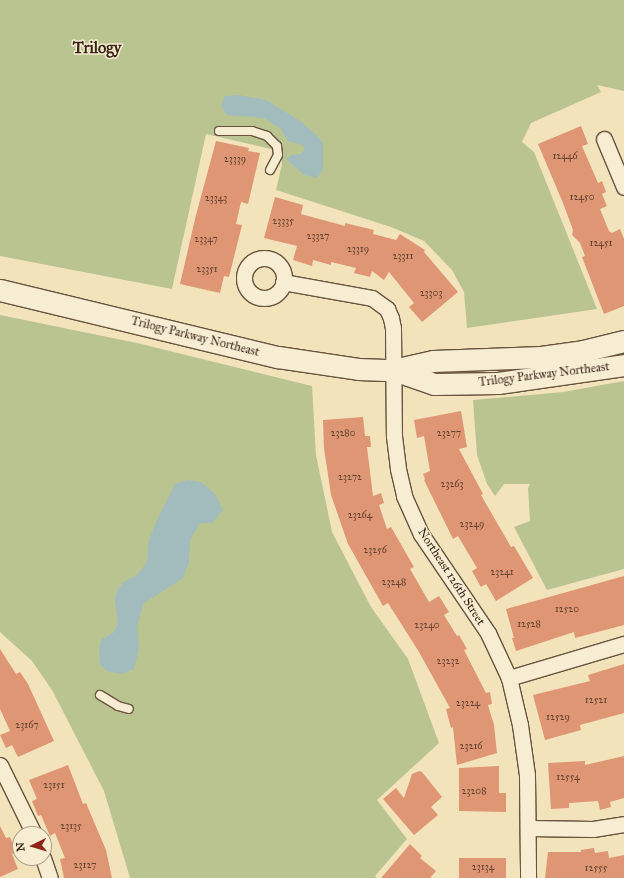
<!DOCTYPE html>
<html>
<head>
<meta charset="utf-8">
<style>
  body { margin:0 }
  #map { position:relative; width:624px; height:878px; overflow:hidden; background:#f3e3bb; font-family:"IM FELL Great Primer",serif }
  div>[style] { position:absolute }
  .green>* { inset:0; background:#bac491 }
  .water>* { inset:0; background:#a2bbbc }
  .building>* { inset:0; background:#df9675; transform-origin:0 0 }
  .roads { filter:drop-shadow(1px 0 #68533e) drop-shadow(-1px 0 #68533e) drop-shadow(0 1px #68533e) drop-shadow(0 -1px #68533e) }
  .lane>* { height:8px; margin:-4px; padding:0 4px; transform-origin:4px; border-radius:4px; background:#f7edd3 }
  .street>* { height:15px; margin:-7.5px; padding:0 7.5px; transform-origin:7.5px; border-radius:7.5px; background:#f7edd3 }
  .street>.ring { margin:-7.5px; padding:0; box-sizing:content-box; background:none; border:15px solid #f7edd3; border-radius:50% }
  .secondary>* { height:21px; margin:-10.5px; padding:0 10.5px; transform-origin:10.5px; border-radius:10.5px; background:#f7edd3 }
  span { translate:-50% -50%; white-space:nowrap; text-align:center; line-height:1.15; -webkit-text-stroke:3px #f7edd3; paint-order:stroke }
  .number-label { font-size:10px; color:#62402c }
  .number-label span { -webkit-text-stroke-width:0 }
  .street-label { font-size:12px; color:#392314 }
  .district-label { font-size:16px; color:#392314; font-weight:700 }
  .north { position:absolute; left:12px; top:826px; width:40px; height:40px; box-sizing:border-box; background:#f7edd3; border:1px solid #ab9c87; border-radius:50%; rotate:265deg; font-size:11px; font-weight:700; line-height:16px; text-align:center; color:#392314 }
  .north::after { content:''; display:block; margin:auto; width:14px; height:18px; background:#8f2418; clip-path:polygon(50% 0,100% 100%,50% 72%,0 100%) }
</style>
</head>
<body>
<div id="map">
  <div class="green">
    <i style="clip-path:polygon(0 0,624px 0,624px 91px,597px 85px,601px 92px,531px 123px,522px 142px,534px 152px,597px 309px,467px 328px,464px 292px,452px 270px,424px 241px,391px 227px,276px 190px,282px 164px,281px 159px,284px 154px,267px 148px,206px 134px,172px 289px,0 256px)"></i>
    <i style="clip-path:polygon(0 315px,137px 343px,312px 386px,316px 455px,332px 532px,371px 607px,408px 659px,439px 743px,377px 800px,407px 839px,375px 876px,377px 878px,130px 878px,104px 791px,52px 690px,32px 661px,0 632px)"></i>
    <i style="clip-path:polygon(624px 381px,624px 569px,547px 590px,514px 527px,530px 521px,528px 488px,530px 484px,504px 484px,495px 496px,487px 484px,477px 455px,473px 400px,563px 392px)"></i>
  </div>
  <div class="water">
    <i style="clip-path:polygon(239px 95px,266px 100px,300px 121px,315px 134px,323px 143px,323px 169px,317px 178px,304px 175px,286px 159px,292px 155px,301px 154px,305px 149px,303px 145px,288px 141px,281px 129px,264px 118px,227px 115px,221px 106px,225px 96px)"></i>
    <i style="clip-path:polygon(187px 480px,201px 482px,215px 494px,223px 510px,212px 523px,200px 523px,190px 540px,189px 562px,183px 578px,143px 604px,137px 628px,139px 648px,134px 669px,122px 674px,107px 671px,100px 664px,99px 651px,101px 640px,113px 633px,118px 624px,115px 601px,117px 590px,125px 581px,137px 575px,147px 562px,149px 540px,158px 518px,175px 484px)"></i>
  </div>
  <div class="building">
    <i style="clip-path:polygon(581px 126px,588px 144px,582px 146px,598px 183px,602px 181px,606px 192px,602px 194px,607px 206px,600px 209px,609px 231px,612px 233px,620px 229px,624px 239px,624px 306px,604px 314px,582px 257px,585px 256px,580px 243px,572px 235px,573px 230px,563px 203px,538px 144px)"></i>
    <i style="clip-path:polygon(216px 141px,249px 148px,248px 151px,260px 153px,248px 204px,241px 202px,236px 224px,242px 225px,229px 277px,224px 276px,220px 293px,180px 284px,196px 215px)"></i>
    <i style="clip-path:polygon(275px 197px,303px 205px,301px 214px,345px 226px,345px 223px,374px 230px,373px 234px,396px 240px,400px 234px,425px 250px,424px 252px,458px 292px,422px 322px,409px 307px,414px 303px,389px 272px,384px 280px,372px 271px,370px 277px,354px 273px,356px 268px,331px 262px,331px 265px,313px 260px,312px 266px,293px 260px,297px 246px,264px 238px)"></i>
    <i style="clip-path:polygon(461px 411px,467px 447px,459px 449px,483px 494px,481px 495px,511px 547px,514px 546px,533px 578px,496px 601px,486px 584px,481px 587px,472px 571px,477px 568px,458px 536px,453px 539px,424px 480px,425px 479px,423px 474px,430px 471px,424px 436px,417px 438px,414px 420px)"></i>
    <i style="clip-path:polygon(363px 417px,365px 436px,370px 436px,371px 447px,367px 447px,373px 496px,381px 493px,384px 503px,379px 505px,387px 529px,391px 527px,414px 567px,410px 569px,429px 602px,439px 596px,449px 612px,444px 615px,457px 636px,459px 635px,467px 649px,464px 650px,486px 693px,490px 692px,492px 704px,488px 705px,494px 725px,497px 753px,457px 765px,453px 727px,451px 728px,446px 709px,450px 708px,419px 652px,388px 603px,383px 606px,348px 544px,331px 495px,324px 448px,323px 420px)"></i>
    <i style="clip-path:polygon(624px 576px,624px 625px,575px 638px,574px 632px,516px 651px,512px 638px,514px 638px,506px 609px)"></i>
    <i style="clip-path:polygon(0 649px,16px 674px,20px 672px,28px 684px,54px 741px,18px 757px,12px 745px,6px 748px,0 735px,10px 731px,0 709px)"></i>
    <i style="clip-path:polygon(624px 664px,624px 713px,580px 725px,581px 730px,545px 740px,533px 695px,590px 681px,588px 675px)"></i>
    <i style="clip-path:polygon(624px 756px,624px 798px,610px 802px,611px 807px,600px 810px,598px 801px,569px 803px,569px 808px,551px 809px,548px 763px,585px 761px,585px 765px)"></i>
    <i style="clip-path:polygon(68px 765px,83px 804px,86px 803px,106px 850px,112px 878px,64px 878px,60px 859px,65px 858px,55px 833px,50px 836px,41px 815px,38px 816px,32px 801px,37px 799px,29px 780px)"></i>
    <i style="clip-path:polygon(499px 766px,499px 793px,506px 793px,506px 812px,459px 811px,459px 768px)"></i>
    <i style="clip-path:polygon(419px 771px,422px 772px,442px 797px,431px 807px,438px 815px,414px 835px,383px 799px,396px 788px,404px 798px,412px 774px)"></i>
    <i style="clip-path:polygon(0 826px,6px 838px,10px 837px,16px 852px,12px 854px,18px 869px,0 877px)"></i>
    <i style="clip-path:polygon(410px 844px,422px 856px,420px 858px,436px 871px,430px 878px,381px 878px)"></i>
    <i style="clip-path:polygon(594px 848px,595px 853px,608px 851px,609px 858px,624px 855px,624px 878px,545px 878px,548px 852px,581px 852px,581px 850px)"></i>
    <i style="left:459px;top:858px;width:47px;height:20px"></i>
  </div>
  <div class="roads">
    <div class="lane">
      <i style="left:219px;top:131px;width:33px"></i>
      <i style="left:252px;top:131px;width:16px;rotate:18deg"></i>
      <i style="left:267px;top:136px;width:14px;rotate:45deg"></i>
      <i style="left:277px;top:146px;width:9px;rotate:84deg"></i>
      <i style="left:278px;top:155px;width:17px;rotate:118deg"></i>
      <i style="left:100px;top:695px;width:21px;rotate:31deg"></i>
      <i style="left:118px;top:706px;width:11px;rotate:15deg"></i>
    </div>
    <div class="street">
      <i style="left:604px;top:139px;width:52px;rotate:67.4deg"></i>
      <i class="ring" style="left:244px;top:258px;width:25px;height:25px"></i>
      <i style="left:283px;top:282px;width:90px;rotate:10.2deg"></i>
      <i style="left:372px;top:298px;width:19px;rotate:36deg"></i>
      <i style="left:387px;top:309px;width:10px;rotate:66deg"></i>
      <i style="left:391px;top:318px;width:10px;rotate:79deg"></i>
      <i style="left:393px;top:328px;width:108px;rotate:89.5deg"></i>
      <i style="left:394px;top:436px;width:33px;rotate:83deg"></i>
      <i style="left:398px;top:469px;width:28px;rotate:77deg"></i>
      <i style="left:404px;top:496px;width:42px;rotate:65.9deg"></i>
      <i style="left:421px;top:534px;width:120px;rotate:55.9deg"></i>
      <i style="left:488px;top:633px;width:50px;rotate:65deg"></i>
      <i style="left:509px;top:678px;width:48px;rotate:76.8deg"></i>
      <i style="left:520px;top:725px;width:50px;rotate:82deg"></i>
      <i style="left:527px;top:775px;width:103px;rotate:89.4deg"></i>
      <i style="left:509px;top:678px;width:120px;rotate:-16.5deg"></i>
      <i style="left:0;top:765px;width:77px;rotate:63.8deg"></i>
      <i style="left:528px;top:828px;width:65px;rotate:0.9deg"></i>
      <i style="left:593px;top:829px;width:31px;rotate:-9deg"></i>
      <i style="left:43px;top:858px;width:21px;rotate:71deg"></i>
    </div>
    <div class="secondary">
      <i style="left:0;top:290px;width:286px;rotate:13.6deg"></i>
      <i style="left:278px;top:357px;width:81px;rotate:8.5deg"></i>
      <i style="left:358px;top:369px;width:35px;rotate:2deg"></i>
      <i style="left:393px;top:370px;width:41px;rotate:-12.7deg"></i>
      <i style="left:433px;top:361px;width:108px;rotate:-2.1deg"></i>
      <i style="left:541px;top:357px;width:42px;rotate:-8.1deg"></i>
      <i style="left:583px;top:351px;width:42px;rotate:-13.7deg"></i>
      <i style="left:394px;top:370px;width:42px;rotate:19.3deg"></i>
      <i style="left:434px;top:384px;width:64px;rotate:-0.9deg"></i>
      <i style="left:498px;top:383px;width:127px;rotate:-8.1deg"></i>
    </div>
  </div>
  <div class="number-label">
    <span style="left:565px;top:157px">12446</span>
    <span style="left:235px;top:160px">23339</span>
    <span style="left:582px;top:198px">12450</span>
    <span style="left:216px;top:199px">23343</span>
    <span style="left:283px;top:222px">23335</span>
    <span style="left:318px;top:237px">23327</span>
    <span style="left:206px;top:240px">23347</span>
    <span style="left:601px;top:244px">12451</span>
    <span style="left:358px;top:250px">23319</span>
    <span style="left:403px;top:257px">23311</span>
    <span style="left:207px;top:270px">23351</span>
    <span style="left:431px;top:294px">23303</span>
    <span style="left:343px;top:434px">23280</span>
    <span style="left:449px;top:434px">23277</span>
    <span style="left:350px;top:478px">23272</span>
    <span style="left:452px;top:485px">23263</span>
    <span style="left:360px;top:516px">23264</span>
    <span style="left:472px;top:525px">23249</span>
    <span style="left:375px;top:551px">23256</span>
    <span style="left:502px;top:573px">23241</span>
    <span style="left:394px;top:583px">23248</span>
    <span style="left:567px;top:610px">12520</span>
    <span style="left:529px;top:625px">12528</span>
    <span style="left:427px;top:626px">23240</span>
    <span style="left:448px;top:662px">23232</span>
    <span style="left:596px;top:701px">12521</span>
    <span style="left:468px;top:704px">23224</span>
    <span style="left:558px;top:718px">12529</span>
    <span style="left:27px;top:726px">23167</span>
    <span style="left:471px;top:747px">23216</span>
    <span style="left:568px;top:778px">12554</span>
    <span style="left:54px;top:786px">23151</span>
    <span style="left:474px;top:792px">23208</span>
    <span style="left:71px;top:827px">23135</span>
    <span style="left:85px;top:866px">23127</span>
    <span style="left:483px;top:868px">23134</span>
    <span style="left:596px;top:869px">12555</span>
  </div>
  <div class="street-label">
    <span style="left:195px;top:337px;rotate:14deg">Trilogy Parkway Northeast</span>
    <span style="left:544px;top:375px;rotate:-7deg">Trilogy Parkway Northeast</span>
    <span style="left:451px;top:577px;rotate:57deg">Northeast 126th Street</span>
  </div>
  <div class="district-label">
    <span style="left:97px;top:48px">Trilogy</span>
  </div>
  <div class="north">N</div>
</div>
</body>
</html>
